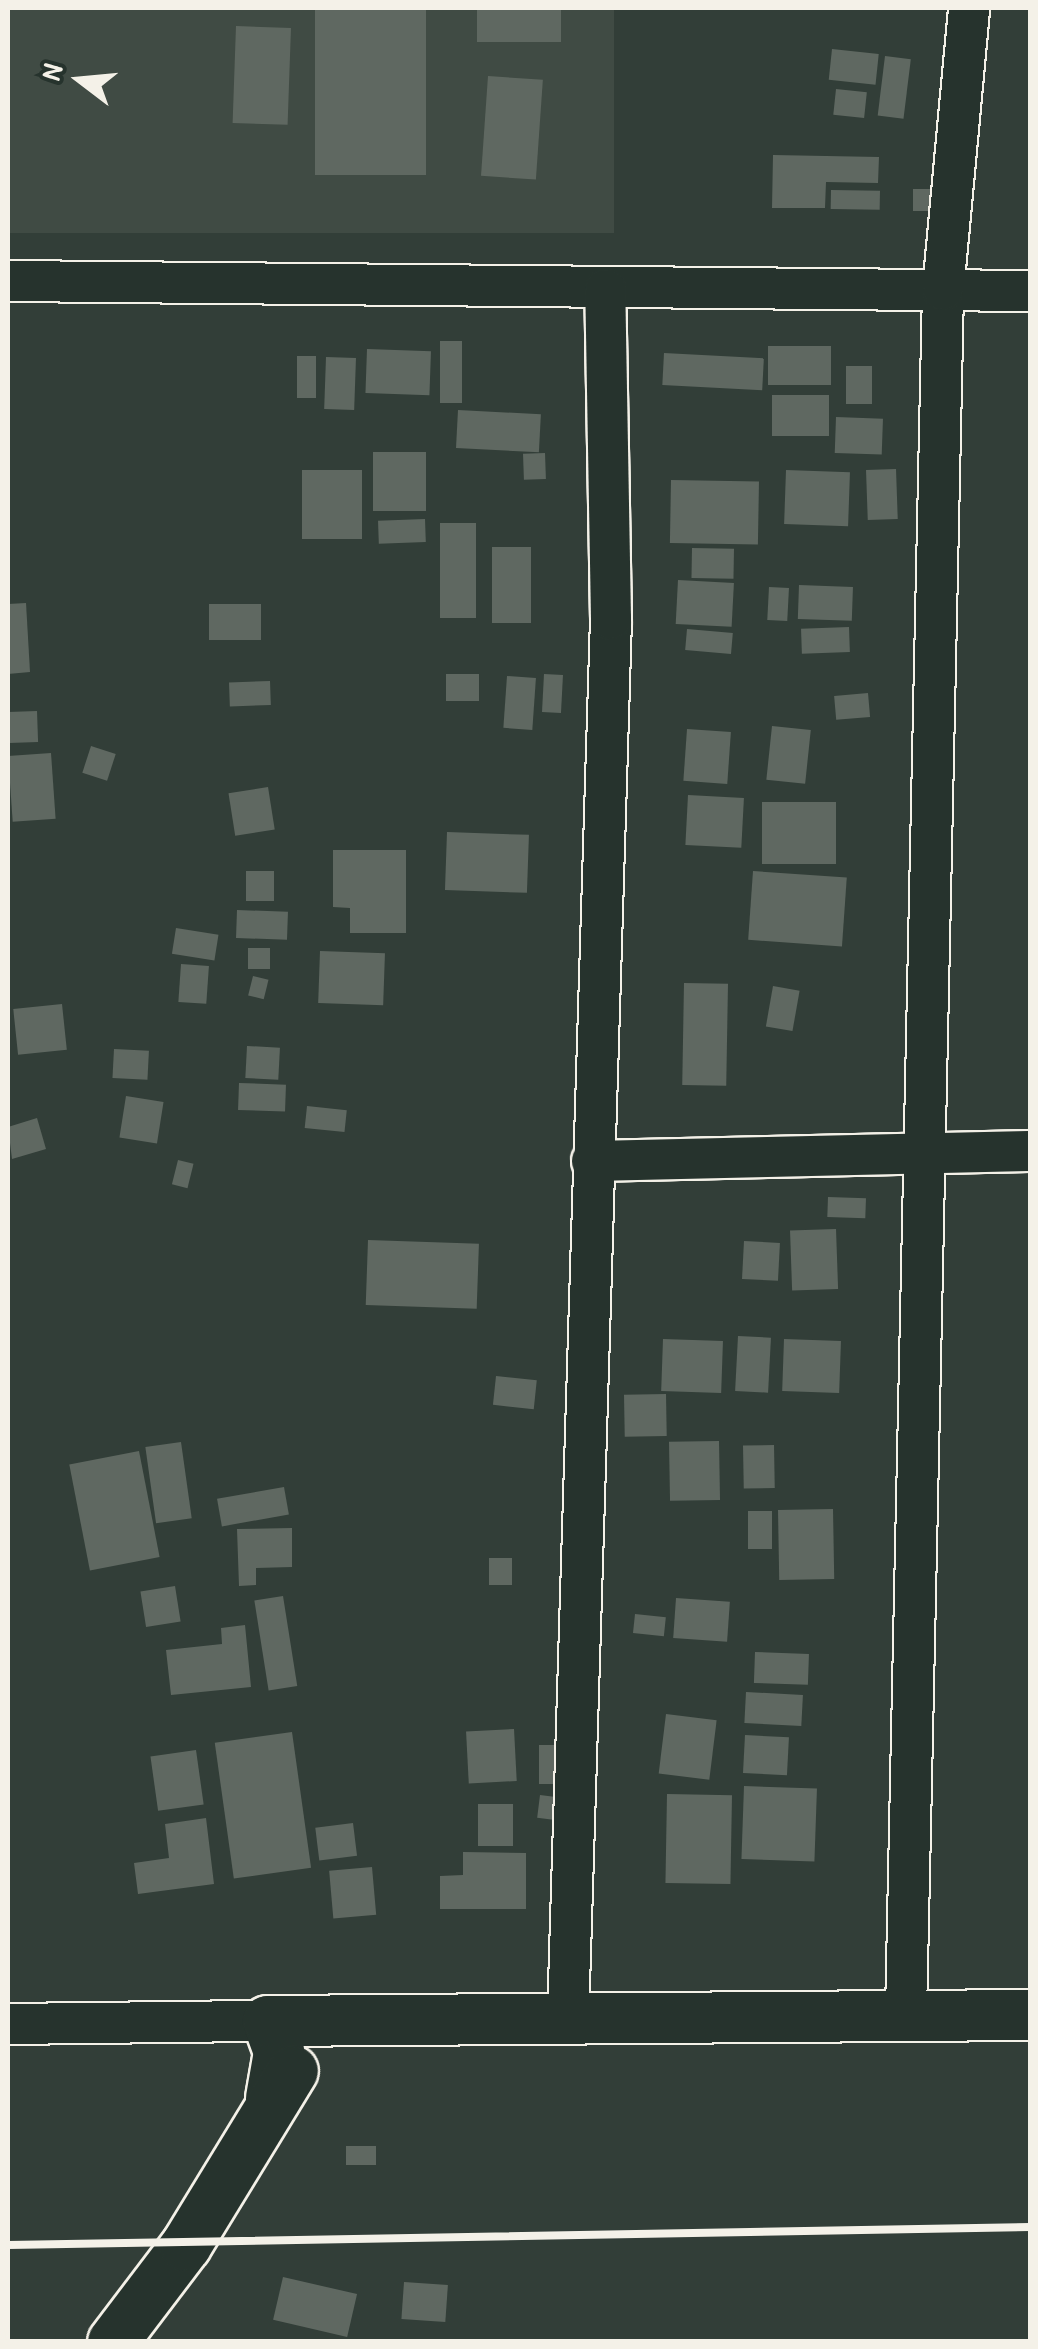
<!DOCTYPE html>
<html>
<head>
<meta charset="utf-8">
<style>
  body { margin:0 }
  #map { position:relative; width:1038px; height:2349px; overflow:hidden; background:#323e38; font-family:"Patrick Hand",sans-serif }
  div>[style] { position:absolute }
  .built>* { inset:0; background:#404b44; transform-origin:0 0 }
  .building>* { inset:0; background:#5f6861; transform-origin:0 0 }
  .roads { filter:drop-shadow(2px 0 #f4f1e8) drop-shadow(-2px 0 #f4f1e8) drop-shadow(0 2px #f4f1e8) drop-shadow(0 -2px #f4f1e8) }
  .minor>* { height:40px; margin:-20px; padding:0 20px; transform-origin:20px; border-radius:20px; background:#26332d }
  .tertiary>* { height:50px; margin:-25px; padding:0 25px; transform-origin:25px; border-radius:25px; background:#26332d }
  .rail>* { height:8px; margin:-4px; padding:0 4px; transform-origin:4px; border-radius:4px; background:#f4f1e8 }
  span { translate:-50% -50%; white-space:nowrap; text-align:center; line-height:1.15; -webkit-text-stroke:8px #26332d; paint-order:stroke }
  .frame { position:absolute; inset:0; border:10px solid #f4f1e8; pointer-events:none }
  .north { position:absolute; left:30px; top:30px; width:100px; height:100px; -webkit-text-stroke:8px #26332d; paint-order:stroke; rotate:286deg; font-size:28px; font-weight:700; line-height:40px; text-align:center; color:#f4f1e8 }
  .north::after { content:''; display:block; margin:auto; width:35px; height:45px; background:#f4f1e8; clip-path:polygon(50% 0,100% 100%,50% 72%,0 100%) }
</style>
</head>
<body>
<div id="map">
  <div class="built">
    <i style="left:8px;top:8px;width:606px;height:225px"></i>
  </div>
  <div class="building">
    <i style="left:315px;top:8px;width:111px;height:167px"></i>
    <i style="left:477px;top:8px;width:84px;height:34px"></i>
    <i style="left:236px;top:26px;width:55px;height:97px;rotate:2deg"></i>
    <i style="left:832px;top:49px;width:47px;height:31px;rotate:6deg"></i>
    <i style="left:885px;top:56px;width:26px;height:60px;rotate:7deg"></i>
    <i style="left:488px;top:76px;width:55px;height:100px;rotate:4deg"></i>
    <i style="left:836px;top:89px;width:31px;height:26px;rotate:6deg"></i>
    <i style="clip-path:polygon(773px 155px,879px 157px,878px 183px,826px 182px,825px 208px,772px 208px)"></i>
    <i style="left:937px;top:189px;width:22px;height:24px;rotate:90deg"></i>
    <i style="left:831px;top:190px;width:49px;height:19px;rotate:1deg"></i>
    <i style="left:440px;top:341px;width:22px;height:62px"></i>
    <i style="left:768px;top:346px;width:63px;height:39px"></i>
    <i style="left:367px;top:349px;width:64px;height:44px;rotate:2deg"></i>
    <i style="left:664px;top:353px;width:100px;height:32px;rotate:3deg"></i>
    <i style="left:297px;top:356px;width:19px;height:42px"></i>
    <i style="left:326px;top:357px;width:30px;height:52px;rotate:2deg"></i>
    <i style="left:846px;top:366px;width:26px;height:38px"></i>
    <i style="left:772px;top:395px;width:57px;height:41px"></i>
    <i style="left:458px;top:410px;width:83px;height:38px;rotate:3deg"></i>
    <i style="left:836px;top:417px;width:47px;height:36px;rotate:2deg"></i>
    <i style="left:426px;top:452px;width:59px;height:53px;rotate:90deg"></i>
    <i style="left:545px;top:453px;width:26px;height:22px;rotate:88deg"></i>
    <i style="left:896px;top:469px;width:50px;height:30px;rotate:88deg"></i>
    <i style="left:302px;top:470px;width:60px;height:69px"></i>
    <i style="left:786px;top:470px;width:64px;height:54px;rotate:2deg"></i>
    <i style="left:671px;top:480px;width:88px;height:63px;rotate:1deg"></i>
    <i style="left:425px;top:519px;width:23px;height:47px;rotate:88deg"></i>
    <i style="left:440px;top:523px;width:36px;height:95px"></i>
    <i style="left:492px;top:547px;width:39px;height:76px"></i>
    <i style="left:692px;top:548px;width:42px;height:30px;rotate:1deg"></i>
    <i style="left:678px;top:580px;width:56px;height:44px;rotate:3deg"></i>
    <i style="left:799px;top:585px;width:54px;height:34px;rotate:2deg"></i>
    <i style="left:769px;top:587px;width:20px;height:33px;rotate:3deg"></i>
    <i style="clip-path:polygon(26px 603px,30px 672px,8px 674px,8px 604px)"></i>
    <i style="left:209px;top:604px;width:52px;height:36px"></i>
    <i style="left:849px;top:627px;width:25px;height:48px;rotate:88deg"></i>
    <i style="left:687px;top:629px;width:46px;height:21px;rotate:5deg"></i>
    <i style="left:446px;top:674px;width:33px;height:27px"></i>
    <i style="left:544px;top:674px;width:19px;height:38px;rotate:3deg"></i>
    <i style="left:507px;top:676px;width:29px;height:52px;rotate:4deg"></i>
    <i style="left:270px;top:681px;width:24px;height:41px;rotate:88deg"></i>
    <i style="left:868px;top:693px;width:24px;height:34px;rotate:85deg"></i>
    <i style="left:37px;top:711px;width:31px;height:29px;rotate:88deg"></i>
    <i style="left:772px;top:726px;width:39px;height:54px;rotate:6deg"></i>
    <i style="left:687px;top:729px;width:44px;height:52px;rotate:4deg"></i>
    <i style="left:91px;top:746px;width:26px;height:28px;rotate:18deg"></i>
    <i style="left:51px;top:753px;width:66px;height:43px;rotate:86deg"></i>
    <i style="left:268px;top:787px;width:43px;height:40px;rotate:81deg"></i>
    <i style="left:688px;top:795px;width:56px;height:50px;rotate:3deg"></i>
    <i style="left:762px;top:802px;width:74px;height:62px"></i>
    <i style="left:447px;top:832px;width:82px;height:58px;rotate:2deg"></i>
    <i style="clip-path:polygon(333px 850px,406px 850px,406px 933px,350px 933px,350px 908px,333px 907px)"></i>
    <i style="left:274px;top:871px;width:30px;height:28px;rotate:90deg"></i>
    <i style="left:753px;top:871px;width:94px;height:69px;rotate:4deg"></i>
    <i style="left:237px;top:910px;width:51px;height:28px;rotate:2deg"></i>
    <i style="left:176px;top:928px;width:43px;height:26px;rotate:9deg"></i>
    <i style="left:248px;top:948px;width:22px;height:21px"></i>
    <i style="left:320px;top:951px;width:65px;height:52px;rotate:2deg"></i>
    <i style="left:181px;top:964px;width:28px;height:38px;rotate:4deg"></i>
    <i style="left:253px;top:976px;width:16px;height:20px;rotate:14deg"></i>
    <i style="left:684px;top:983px;width:44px;height:102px;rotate:1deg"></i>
    <i style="left:773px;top:986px;width:27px;height:41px;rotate:10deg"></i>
    <i style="left:62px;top:1004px;width:46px;height:49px;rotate:84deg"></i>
    <i style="left:247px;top:1046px;width:33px;height:32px;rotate:3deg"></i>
    <i style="left:114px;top:1049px;width:35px;height:29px;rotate:3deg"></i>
    <i style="left:239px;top:1083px;width:47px;height:27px;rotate:2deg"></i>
    <i style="left:126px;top:1096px;width:38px;height:42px;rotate:9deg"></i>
    <i style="left:307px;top:1106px;width:40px;height:22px;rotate:6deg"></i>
    <i style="clip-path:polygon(37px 1118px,46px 1149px,12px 1159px,8px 1127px)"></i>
    <i style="left:178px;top:1160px;width:16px;height:25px;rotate:14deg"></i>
    <i style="left:828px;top:1197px;width:38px;height:20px;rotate:2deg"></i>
    <i style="left:836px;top:1229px;width:60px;height:46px;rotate:88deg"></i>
    <i style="left:368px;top:1240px;width:111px;height:65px;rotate:2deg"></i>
    <i style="left:744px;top:1241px;width:36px;height:38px;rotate:3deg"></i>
    <i style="left:738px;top:1336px;width:33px;height:55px;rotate:3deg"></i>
    <i style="left:663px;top:1339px;width:60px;height:52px;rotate:2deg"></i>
    <i style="left:784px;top:1339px;width:57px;height:52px;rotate:2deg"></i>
    <i style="left:496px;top:1376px;width:41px;height:29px;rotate:6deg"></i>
    <i style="left:666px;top:1394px;width:42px;height:42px;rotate:89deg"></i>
    <i style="left:719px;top:1441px;width:59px;height:50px;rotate:89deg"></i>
    <i style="left:181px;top:1442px;width:77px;height:36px;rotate:82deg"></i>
    <i style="left:774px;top:1445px;width:43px;height:31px;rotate:89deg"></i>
    <i style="left:139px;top:1451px;width:108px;height:71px;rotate:79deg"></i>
    <i style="left:284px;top:1487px;width:28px;height:68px;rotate:80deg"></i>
    <i style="left:833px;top:1509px;width:70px;height:55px;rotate:89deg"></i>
    <i style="left:748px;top:1511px;width:24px;height:38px"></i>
    <i style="clip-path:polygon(292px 1528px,292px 1567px,256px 1568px,256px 1585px,239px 1586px,237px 1529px)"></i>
    <i style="left:489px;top:1558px;width:23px;height:27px"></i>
    <i style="left:175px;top:1586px;width:36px;height:35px;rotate:81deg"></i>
    <i style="left:283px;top:1596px;width:91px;height:29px;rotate:81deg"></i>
    <i style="left:676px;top:1598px;width:54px;height:40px;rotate:4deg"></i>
    <i style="left:635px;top:1614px;width:31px;height:19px;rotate:6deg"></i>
    <i style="clip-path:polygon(245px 1625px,251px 1687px,171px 1695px,166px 1650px,222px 1644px,221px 1628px)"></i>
    <i style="left:755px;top:1652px;width:54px;height:31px;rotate:2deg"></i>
    <i style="left:746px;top:1692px;width:57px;height:31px;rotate:3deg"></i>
    <i style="left:666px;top:1714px;width:51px;height:60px;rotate:7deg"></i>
    <i style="left:514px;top:1729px;width:52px;height:48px;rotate:87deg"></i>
    <i style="left:292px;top:1732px;width:137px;height:78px;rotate:82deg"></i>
    <i style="left:745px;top:1735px;width:44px;height:38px;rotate:3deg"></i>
    <i style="left:539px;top:1745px;width:26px;height:39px"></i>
    <i style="left:196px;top:1750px;width:55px;height:46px;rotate:82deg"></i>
    <i style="left:744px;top:1786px;width:73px;height:73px;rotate:2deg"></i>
    <i style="left:667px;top:1794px;width:65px;height:89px;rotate:1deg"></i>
    <i style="left:540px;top:1795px;width:16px;height:23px;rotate:7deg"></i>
    <i style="left:478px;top:1804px;width:35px;height:42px"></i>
    <i style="clip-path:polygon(206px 1818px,214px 1884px,138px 1894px,134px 1863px,169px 1858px,165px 1824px)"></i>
    <i style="left:353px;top:1823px;width:33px;height:38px;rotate:83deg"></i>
    <i style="clip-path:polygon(463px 1852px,526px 1853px,526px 1909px,440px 1909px,440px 1876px,463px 1875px)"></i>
    <i style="left:372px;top:1867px;width:48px;height:43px;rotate:85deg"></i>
    <i style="left:346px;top:2146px;width:30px;height:19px"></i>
    <i style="left:283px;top:2277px;width:76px;height:44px;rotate:13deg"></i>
    <i style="left:404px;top:2282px;width:44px;height:37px;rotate:4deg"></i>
  </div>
  <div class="roads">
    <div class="minor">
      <i style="left:8px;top:281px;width:1022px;rotate:0.56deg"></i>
      <i style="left:592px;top:1161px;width:438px;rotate:-1.3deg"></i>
      <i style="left:906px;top:2014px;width:1724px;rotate:-88.77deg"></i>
      <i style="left:943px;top:290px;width:283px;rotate:-84.7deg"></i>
      <i style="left:568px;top:2018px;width:1400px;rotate:-88.24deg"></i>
      <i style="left:611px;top:619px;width:330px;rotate:-91deg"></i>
      <i style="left:8px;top:2024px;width:260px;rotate:-0.7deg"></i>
    </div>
    <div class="tertiary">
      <i style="left:271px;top:2098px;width:47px;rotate:-80.1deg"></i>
      <i style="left:279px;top:2052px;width:33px;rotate:-110deg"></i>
      <i style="left:268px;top:2021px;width:762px;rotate:-0.45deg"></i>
      <i style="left:113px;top:2342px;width:121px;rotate:-52.8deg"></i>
      <i style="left:186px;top:2246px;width:205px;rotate:-58.6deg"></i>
    </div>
  </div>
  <div class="rail">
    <i style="left:8px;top:2245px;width:1022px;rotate:-1.01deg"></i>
  </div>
  <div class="frame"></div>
  <div class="north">N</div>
</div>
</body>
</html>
